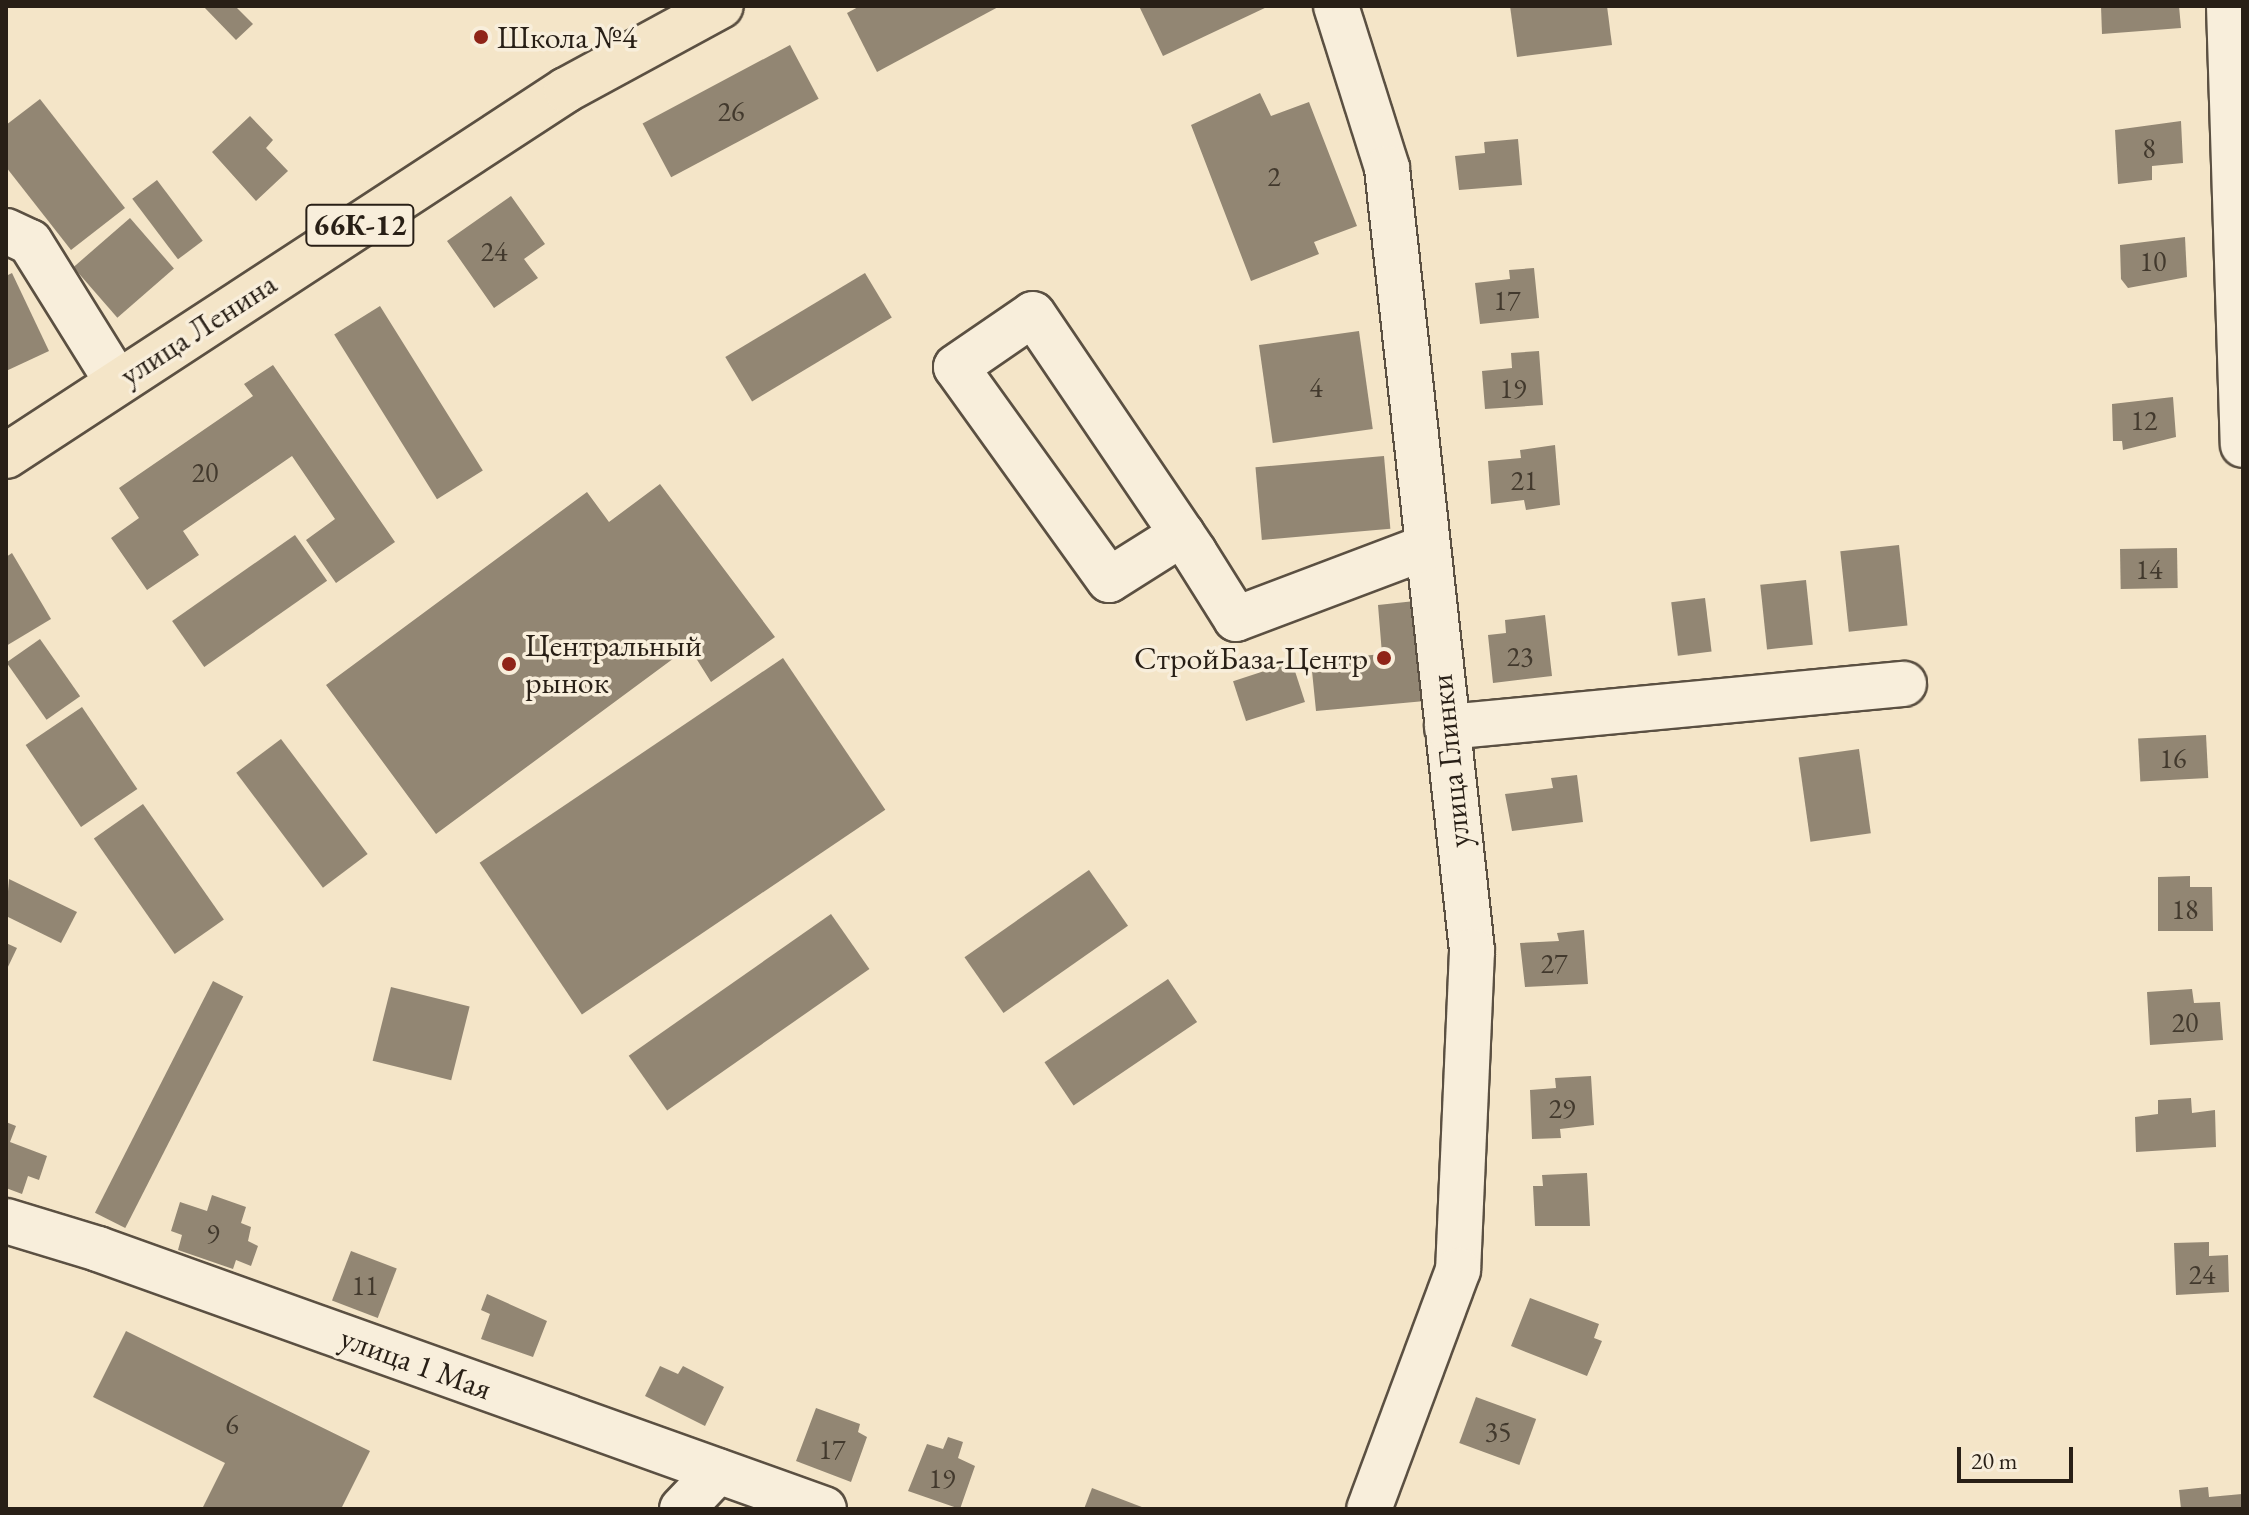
<!DOCTYPE html>
<html>
<head>
<meta charset="utf-8">
<style>
  body { margin:0 }
  #map { position:relative; width:2249px; height:1515px; overflow:hidden; background:#f4e5c8; font-family:"EB Garamond",serif }
  div>[style] { position:absolute }
  .building>* { inset:0; background:#928673; transform-origin:0 0 }
  .roads { filter:drop-shadow(2px 0 #5b5042) drop-shadow(-2px 0 #5b5042) drop-shadow(0 2px #5b5042) drop-shadow(0 -2px #5b5042) }
  .minor>* { height:44px; margin:-22px; padding:0 22px; transform-origin:22px; border-radius:22px; background:#f8eedb }
  .major>* { height:44px; margin:-22px; padding:0 22px; transform-origin:22px; border-radius:22px; background:#f4e5c8 }
  .dots>* { width:22px; height:22px; translate:-50% -50%; box-sizing:border-box; border:4px solid #f8eedb; border-radius:50% }
  span { translate:-50% -50%; white-space:nowrap; text-align:center; line-height:1.15; -webkit-text-stroke:7px #f8eedb; paint-order:stroke }
  .number-label { font-size:28px; color:#42392d }
  .number-label span { -webkit-text-stroke-width:0 }
  .shield-label span { padding:2px 6px; background:#f8eedb; border:2px solid; border-radius:6px; -webkit-text-stroke-width:0 }
  .shield-label { font-size:30px; color:#281f16; font-weight:700 }
  .poi-label { font-size:32px; color:#281f16 }
  .left { translate:0 -50%; text-align:left }
  .right { translate:-100% -50%; text-align:right }
  .street-label { font-size:32px; color:#281f16 }
  .frame { position:absolute; inset:0; border:8px solid #281f16; pointer-events:none }
  .scale { position:absolute; left:1957px; top:1447px; width:116px; height:36px; box-sizing:border-box; border:4px solid #281f16; border-top:0; padding-left:10px; font-size:24px; line-height:28px; white-space:nowrap; color:#281f16; -webkit-text-stroke:6px #f8eedb; paint-order:stroke }
</style>
</head>
<body>
<div id="map">
  <div class="building">
    <i style="clip-path:polygon(203px 6px,235px 6px,253px 24px,236px 40px)"></i>
    <i style="clip-path:polygon(860px 6px,1000px 6px,877px 72px,847px 13px)"></i>
    <i style="clip-path:polygon(1139px 6px,1269px 6px,1163px 56px)"></i>
    <i style="clip-path:polygon(1510px 6px,1607px 6px,1612px 45px,1517px 57px)"></i>
    <i style="clip-path:polygon(2101px 6px,2179px 6px,2181px 28px,2102px 34px)"></i>
    <i style="left:790px;top:45px;width:61px;height:167px;rotate:62deg"></i>
    <i style="clip-path:polygon(1260px 93px,1271px 116px,1309px 102px,1357px 226px,1314px 242px,1319px 254px,1251px 281px,1191px 125px)"></i>
    <i style="clip-path:polygon(40px 99px,125px 208px,71px 250px,6px 167px,6px 125px)"></i>
    <i style="clip-path:polygon(250px 116px,273px 140px,266px 148px,288px 171px,256px 201px,212px 152px)"></i>
    <i style="clip-path:polygon(2181px 121px,2183px 163px,2152px 166px,2152px 180px,2118px 184px,2115px 130px)"></i>
    <i style="clip-path:polygon(1518px 139px,1522px 185px,1459px 190px,1455px 156px,1485px 153px,1484px 142px)"></i>
    <i style="left:157px;top:180px;width:76px;height:31px;rotate:53deg"></i>
    <i style="clip-path:polygon(511px 196px,545px 244px,524px 259px,538px 278px,494px 308px,447px 241px)"></i>
    <i style="left:130px;top:218px;width:67px;height:75px;rotate:49deg"></i>
    <i style="clip-path:polygon(2185px 237px,2187px 277px,2128px 288px,2121px 279px,2120px 245px)"></i>
    <i style="clip-path:polygon(1534px 268px,1539px 318px,1480px 324px,1475px 283px,1510px 279px,1509px 270px)"></i>
    <i style="clip-path:polygon(12px 273px,49px 351px,6px 371px,6px 276px)"></i>
    <i style="left:865px;top:273px;width:52px;height:163px;rotate:59deg"></i>
    <i style="left:380px;top:306px;width:194px;height:54px;rotate:58deg"></i>
    <i style="left:1359px;top:331px;width:99px;height:101px;rotate:82deg"></i>
    <i style="clip-path:polygon(1539px 351px,1543px 405px,1485px 409px,1482px 371px,1512px 368px,1511px 353px)"></i>
    <i style="clip-path:polygon(273px 365px,395px 542px,336px 583px,306px 540px,335px 519px,292px 456px,183px 531px,199px 555px,147px 590px,111px 538px,139px 518px,119px 488px,253px 396px,244px 384px)"></i>
    <i style="clip-path:polygon(2173px 397px,2176px 437px,2123px 450px,2122px 441px,2113px 441px,2112px 404px)"></i>
    <i style="clip-path:polygon(1555px 445px,1560px 505px,1526px 510px,1524px 500px,1491px 504px,1488px 461px,1521px 458px,1520px 450px)"></i>
    <i style="left:1384px;top:456px;width:73px;height:129px;rotate:85deg"></i>
    <i style="clip-path:polygon(660px 484px,775px 637px,711px 682px,689px 647px,436px 834px,326px 685px,587px 492px,609px 522px)"></i>
    <i style="left:295px;top:535px;width:56px;height:150px;rotate:55deg"></i>
    <i style="left:1899px;top:545px;width:81px;height:59px;rotate:84deg"></i>
    <i style="left:2177px;top:548px;width:40px;height:57px;rotate:89deg"></i>
    <i style="clip-path:polygon(12px 553px,51px 619px,6px 646px,6px 557px)"></i>
    <i style="left:1806px;top:580px;width:65px;height:46px;rotate:84deg"></i>
    <i style="left:1705px;top:598px;width:54px;height:34px;rotate:83deg"></i>
    <i style="clip-path:polygon(1415px 601px,1425px 701px,1316px 711px,1311px 661px,1382px 654px,1378px 605px)"></i>
    <i style="clip-path:polygon(1545px 615px,1552px 676px,1493px 683px,1488px 635px,1506px 633px,1505px 620px)"></i>
    <i style="left:40px;top:639px;width:70px;height:41px;rotate:55deg"></i>
    <i style="left:783px;top:658px;width:183px;height:366px;rotate:56deg"></i>
    <i style="left:1292px;top:662px;width:42px;height:62px;rotate:72deg"></i>
    <i style="left:82px;top:707px;width:99px;height:68px;rotate:56deg"></i>
    <i style="left:2206px;top:735px;width:43px;height:68px;rotate:87deg"></i>
    <i style="left:281px;top:739px;width:144px;height:56px;rotate:53deg"></i>
    <i style="left:1859px;top:749px;width:85px;height:61px;rotate:82deg"></i>
    <i style="clip-path:polygon(1577px 775px,1583px 822px,1512px 831px,1505px 794px,1553px 788px,1551px 778px)"></i>
    <i style="left:143px;top:804px;width:141px;height:60px;rotate:55deg"></i>
    <i style="left:1089px;top:870px;width:68px;height:152px;rotate:55deg"></i>
    <i style="clip-path:polygon(2190px 876px,2190px 887px,2212px 887px,2213px 931px,2158px 931px,2158px 877px)"></i>
    <i style="clip-path:polygon(9px 879px,77px 912px,61px 943px,6px 916px)"></i>
    <i style="left:831px;top:914px;width:67px;height:247px;rotate:55deg"></i>
    <i style="clip-path:polygon(1584px 930px,1588px 984px,1525px 987px,1520px 943px,1559px 941px,1557px 933px)"></i>
    <i style="clip-path:polygon(6px 943px,17px 948px,6px 971px)"></i>
    <i style="left:1168px;top:979px;width:52px;height:149px;rotate:56deg"></i>
    <i style="left:213px;top:981px;width:34px;height:260px;rotate:27deg"></i>
    <i style="left:391px;top:987px;width:81px;height:76px;rotate:14deg"></i>
    <i style="clip-path:polygon(2192px 989px,2194px 1003px,2220px 1002px,2223px 1040px,2150px 1045px,2147px 992px)"></i>
    <i style="clip-path:polygon(1591px 1076px,1594px 1125px,1560px 1129px,1561px 1138px,1532px 1139px,1530px 1090px,1556px 1088px,1555px 1078px)"></i>
    <i style="clip-path:polygon(2191px 1098px,2192px 1113px,2215px 1110px,2216px 1147px,2136px 1152px,2135px 1117px,2158px 1114px,2158px 1100px)"></i>
    <i style="clip-path:polygon(6px 1122px,16px 1126px,10px 1142px,47px 1156px,39px 1180px,28px 1176px,22px 1194px,6px 1188px)"></i>
    <i style="clip-path:polygon(1587px 1173px,1590px 1226px,1535px 1226px,1533px 1186px,1543px 1186px,1542px 1175px)"></i>
    <i style="clip-path:polygon(212px 1195px,246px 1207px,241px 1223px,251px 1227px,248px 1241px,258px 1246px,251px 1266px,236px 1260px,233px 1269px,178px 1250px,182px 1235px,171px 1231px,180px 1202px,207px 1211px)"></i>
    <i style="clip-path:polygon(2209px 1242px,2209px 1256px,2228px 1255px,2229px 1292px,2176px 1295px,2174px 1243px)"></i>
    <i style="left:351px;top:1251px;width:49px;height:53px;rotate:21deg"></i>
    <i style="clip-path:polygon(487px 1294px,547px 1321px,533px 1357px,481px 1339px,490px 1314px,481px 1310px)"></i>
    <i style="clip-path:polygon(1530px 1298px,1599px 1324px,1594px 1338px,1602px 1341px,1587px 1376px,1511px 1346px)"></i>
    <i style="clip-path:polygon(126px 1331px,370px 1451px,341px 1509px,202px 1509px,225px 1463px,93px 1397px)"></i>
    <i style="clip-path:polygon(660px 1366px,678px 1374px,683px 1366px,724px 1387px,705px 1426px,645px 1396px)"></i>
    <i style="left:1476px;top:1397px;width:64px;height:49px;rotate:20deg"></i>
    <i style="clip-path:polygon(816px 1408px,860px 1424px,858px 1432px,867px 1437px,851px 1482px,796px 1461px)"></i>
    <i style="clip-path:polygon(948px 1437px,963px 1442px,958px 1458px,975px 1466px,960px 1509px,908px 1491px,927px 1444px,943px 1449px)"></i>
    <i style="clip-path:polygon(2208px 1487px,2209px 1497px,2242px 1494px,2243px 1509px,2181px 1509px,2179px 1490px)"></i>
    <i style="clip-path:polygon(1092px 1488px,1147px 1509px,1084px 1509px)"></i>
  </div>
  <div class="roads">
    <div class="minor">
      <i style="left:1336px;top:6px;width:170px;rotate:72.5deg"></i>
      <i style="left:1387px;top:168px;width:788px;rotate:83.8deg"></i>
      <i style="left:1472px;top:951px;width:319px;rotate:92.5deg"></i>
      <i style="left:1458px;top:1270px;width:255px;rotate:110.4deg"></i>
      <i style="left:2229px;top:6px;width:439px;rotate:88.2deg"></i>
      <i style="left:6px;top:231px;width:26px;rotate:25deg"></i>
      <i style="left:30px;top:242px;width:165px;rotate:58.1deg"></i>
      <i style="left:1182px;top:534px;width:86px;rotate:147.8deg"></i>
      <i style="left:1109px;top:580px;width:262px;rotate:-125.7deg"></i>
      <i style="left:956px;top:367px;width:93px;rotate:-34.5deg"></i>
      <i style="left:1033px;top:314px;width:266px;rotate:55.9deg"></i>
      <i style="left:1182px;top:534px;width:22px;rotate:56deg"></i>
      <i style="left:1194px;top:552px;width:79px;rotate:57.9deg"></i>
      <i style="left:1236px;top:619px;width:204px;rotate:-20.7deg"></i>
      <i style="left:1447px;top:727px;width:459px;rotate:-5.4deg"></i>
      <i style="left:6px;top:1221px;width:96px;rotate:16.9deg"></i>
      <i style="left:98px;top:1249px;width:771px;rotate:19.7deg"></i>
      <i style="left:682px;top:1509px;width:52px;rotate:-46.5deg"></i>
    </div>
    <div class="major">
      <i style="left:6px;top:456px;width:669px;rotate:-33.17deg"></i>
      <i style="left:566px;top:90px;width:176px;rotate:-28.5deg"></i>
    </div>
  </div>
  <div class="dots">
    <i style="left:481px;top:37px;background:#8f2418"></i>
    <i style="left:1384px;top:658px;background:#8f2418"></i>
    <i style="left:509px;top:664px;background:#8f2418"></i>
  </div>
  <div class="number-label">
    <span style="left:731px;top:111px">26</span>
    <span style="left:2149px;top:148px">8</span>
    <span style="left:1274px;top:176px">2</span>
    <span style="left:494px;top:251px">24</span>
    <span style="left:2153px;top:261px">10</span>
    <span style="left:1507px;top:300px">17</span>
    <span style="left:1316px;top:387px">4</span>
    <span style="left:1513px;top:388px">19</span>
    <span style="left:2144px;top:420px">12</span>
    <span style="left:205px;top:472px">20</span>
    <span style="left:1524px;top:480px">21</span>
    <span style="left:2149px;top:569px">14</span>
    <span style="left:1520px;top:656px">23</span>
    <span style="left:2173px;top:758px">16</span>
    <span style="left:2185px;top:909px">18</span>
    <span style="left:1554px;top:963px">27</span>
    <span style="left:2185px;top:1022px">20</span>
    <span style="left:1562px;top:1108px">29</span>
    <span style="left:213px;top:1233px">9</span>
    <span style="left:2202px;top:1274px">24</span>
    <span style="left:365px;top:1285px">11</span>
    <span style="left:232px;top:1424px">6</span>
    <span style="left:1498px;top:1431px">35</span>
    <span style="left:832px;top:1449px">17</span>
    <span style="left:942px;top:1478px">19</span>
  </div>
  <div class="shield-label">
    <span style="left:360px;top:225px">66К-12</span>
  </div>
  <div class="poi-label">
    <span class="left" style="left:497px;top:37px">Школа №4</span>
    <span class="left" style="left:525px;top:664px">Центральный<br>рынок</span>
    <span class="right" style="left:1368px;top:658px">СтройБаза-Центр</span>
  </div>
  <div class="street-label">
    <span style="left:198px;top:329px;rotate:-33deg">улица Ленина</span>
    <span style="left:1450px;top:761px;rotate:-96deg">улица Глинки</span>
    <span style="left:416px;top:1363px;rotate:20deg">улица 1 Мая</span>
  </div>
  <div class="frame"></div>
  <div class="scale">20 m</div>
</div>
</body>
</html>
